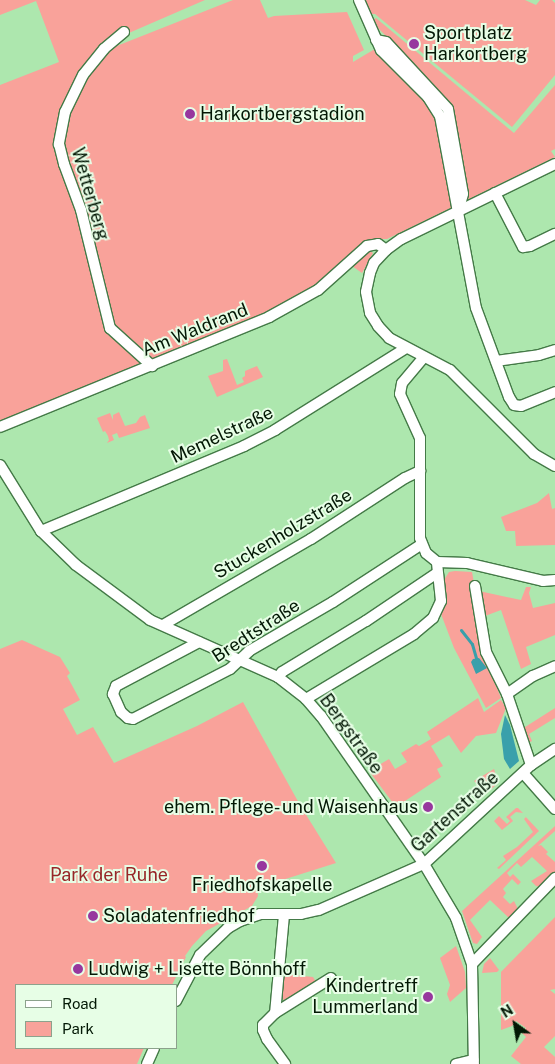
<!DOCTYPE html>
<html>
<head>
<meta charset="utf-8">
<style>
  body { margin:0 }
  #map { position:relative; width:555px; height:1064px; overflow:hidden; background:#ade7ae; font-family:"Public Sans",sans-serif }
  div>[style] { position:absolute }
  .green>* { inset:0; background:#f9a29a }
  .water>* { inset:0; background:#39a0ab }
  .stream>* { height:3px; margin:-1.5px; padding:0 1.5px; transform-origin:1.5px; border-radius:1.5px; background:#39a0ab }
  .roads { filter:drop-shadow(1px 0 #447a47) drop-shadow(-1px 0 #447a47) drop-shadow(0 1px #447a47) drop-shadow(0 -1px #447a47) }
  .street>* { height:10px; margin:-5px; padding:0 5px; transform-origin:5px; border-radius:5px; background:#fff }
  .dots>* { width:14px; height:14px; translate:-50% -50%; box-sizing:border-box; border:2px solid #e7fee6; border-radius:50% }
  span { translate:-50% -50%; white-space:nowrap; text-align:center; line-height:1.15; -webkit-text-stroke:4px #e7fee6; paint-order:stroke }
  .poi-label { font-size:18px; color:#031805 }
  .left { translate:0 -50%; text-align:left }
  .right { translate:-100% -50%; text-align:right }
  .street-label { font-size:18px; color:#031805 }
  .park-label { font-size:18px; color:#982728 }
  .legend { position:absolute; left:15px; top:984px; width:162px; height:65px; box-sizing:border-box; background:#e7fee6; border:1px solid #8ca28c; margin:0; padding:6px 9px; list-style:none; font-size:15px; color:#031805 }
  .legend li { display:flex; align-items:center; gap:10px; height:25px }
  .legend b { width:25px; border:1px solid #8ca28c }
  .north { position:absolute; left:490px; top:999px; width:50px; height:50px; -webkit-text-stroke:4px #e7fee6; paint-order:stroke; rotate:328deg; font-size:14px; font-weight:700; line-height:20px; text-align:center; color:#031805 }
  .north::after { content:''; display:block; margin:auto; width:18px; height:22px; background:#031805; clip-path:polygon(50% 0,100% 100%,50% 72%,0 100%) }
</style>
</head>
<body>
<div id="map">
  <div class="green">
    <i style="clip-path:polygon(0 0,205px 0,85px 52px,98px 46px,104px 51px,233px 0,260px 0,268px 18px,274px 16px,347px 12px,364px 50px,353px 56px,353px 62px,390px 40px,376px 26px,373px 20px,376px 18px,514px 133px,555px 85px,555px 149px,551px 151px,555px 157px,387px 239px,377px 239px,316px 287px,288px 304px,0 424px,0 85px,59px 62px,36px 1px,0 15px)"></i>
    <i style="clip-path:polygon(364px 0,525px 0,536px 5px,540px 0,552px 0,555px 3px,555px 75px,512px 127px,375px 14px,371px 14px)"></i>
    <i style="clip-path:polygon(370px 251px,373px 253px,362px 273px,352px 266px)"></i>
    <i style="clip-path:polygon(227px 359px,237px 385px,244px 382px,242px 378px,245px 376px,245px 371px,252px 368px,257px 366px,263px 377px,217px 397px,208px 376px,223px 371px,223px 360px)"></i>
    <i style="clip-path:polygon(119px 412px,125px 426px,136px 423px,140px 417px,145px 415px,150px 428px,119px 438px,117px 433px,112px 435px,114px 440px,107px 443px,109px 440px,108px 436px,105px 431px,103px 432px,97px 418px,110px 413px,113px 420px,113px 415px)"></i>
    <i style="clip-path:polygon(549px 493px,552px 509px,555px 508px,555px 545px,516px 546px,515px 531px,506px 531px,501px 517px,537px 503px)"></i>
    <i style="clip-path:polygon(455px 571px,472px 572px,489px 668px,501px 698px,486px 708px,454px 648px,441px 614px,447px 598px,444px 580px,449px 572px)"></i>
    <i style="clip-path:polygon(526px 587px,531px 587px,529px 593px,533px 608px,555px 603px,555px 635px,526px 647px,531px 664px,521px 669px,501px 610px,485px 616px,479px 591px,521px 600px)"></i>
    <i style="clip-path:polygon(22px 640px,60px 657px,70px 673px,67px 676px,80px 700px,63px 709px,77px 735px,93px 727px,114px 763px,197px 726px,243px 702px,300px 805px,336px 863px,257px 888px,258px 896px,252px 906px,206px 931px,192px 946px,185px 956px,186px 957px,172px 985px,16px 985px,16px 1048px,144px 1048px,137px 1064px,0 1064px,0 649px)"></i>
    <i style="clip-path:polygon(478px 698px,484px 712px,501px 700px,506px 708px,496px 733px,476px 736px,461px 753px,449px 735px,431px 746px,443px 766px,437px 769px,441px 777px,396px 807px,369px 771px,389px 759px,395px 769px,407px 762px,401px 753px,416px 744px,419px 746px,431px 739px,427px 732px)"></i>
    <i style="clip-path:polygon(555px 708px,555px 718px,529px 734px,532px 741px,528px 743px,522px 729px)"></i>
    <i style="clip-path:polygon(494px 769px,498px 783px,486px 794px,474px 781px)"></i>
    <i style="clip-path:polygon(516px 808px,518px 808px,523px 813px,516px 812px,510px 817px,513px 821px,502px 830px,494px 821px,499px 816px,507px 824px,510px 821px,506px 817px)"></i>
    <i style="clip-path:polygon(524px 815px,539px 831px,499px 869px,497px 868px,506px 860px,503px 856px,517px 847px,533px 832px,524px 819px,526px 817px)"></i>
    <i style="clip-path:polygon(555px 826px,555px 831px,538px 846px,541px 845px,548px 852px,546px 854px,555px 862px,555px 873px,541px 887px,536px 886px,531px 881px,547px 871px,532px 857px,521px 867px,517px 863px,507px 873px,510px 877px,513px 874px,521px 882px,518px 885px,512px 879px,503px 889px,506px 893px,503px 897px,510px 904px,514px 901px,518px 909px,509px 918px,490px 900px,470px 920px,482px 937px,477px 944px,473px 943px,462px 911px)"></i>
    <i style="clip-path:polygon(555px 917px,555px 989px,550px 990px,555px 994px,555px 1036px,544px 1047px,555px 1057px,555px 1064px,521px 1064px,511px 1056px,526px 1037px,522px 1033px,526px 1028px,516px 1021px,512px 1026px,501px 1030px,501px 972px)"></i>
    <i style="clip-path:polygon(456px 946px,465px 972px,466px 988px,450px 1002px,447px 994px,450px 985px,440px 958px)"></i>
    <i style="clip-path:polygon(490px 958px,499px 970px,497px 972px,482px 973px,484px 964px)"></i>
    <i style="clip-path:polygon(284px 974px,313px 977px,316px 982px,287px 1002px,281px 998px)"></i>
  </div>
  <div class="water">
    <i style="clip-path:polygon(479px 658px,487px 668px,476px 674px,471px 662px,473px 659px)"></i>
    <i style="clip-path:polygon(505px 715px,510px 725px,519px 761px,510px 769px,504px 759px,501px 734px)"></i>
  </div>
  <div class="stream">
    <i style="left:461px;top:630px;width:18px;rotate:52deg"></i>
    <i style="left:472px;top:644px;width:19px;rotate:74deg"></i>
  </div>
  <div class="roads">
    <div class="street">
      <i style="left:359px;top:0;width:55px;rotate:66.3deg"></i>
      <i style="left:381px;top:50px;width:66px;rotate:45deg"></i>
      <i style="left:428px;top:97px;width:22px;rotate:58deg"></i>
      <i style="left:440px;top:116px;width:195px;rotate:79.4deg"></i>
      <i style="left:476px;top:308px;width:95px;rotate:69.7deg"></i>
      <i style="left:509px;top:397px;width:9px;rotate:58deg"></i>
      <i style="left:514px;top:405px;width:7px;rotate:8deg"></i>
      <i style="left:521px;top:406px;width:37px;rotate:-22deg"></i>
      <i style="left:124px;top:32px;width:26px;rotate:140deg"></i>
      <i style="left:104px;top:49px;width:33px;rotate:129deg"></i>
      <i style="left:83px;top:75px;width:41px;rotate:115.9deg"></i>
      <i style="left:65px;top:112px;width:33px;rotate:101deg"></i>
      <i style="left:59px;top:144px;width:21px;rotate:76deg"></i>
      <i style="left:64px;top:164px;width:49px;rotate:69.7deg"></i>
      <i style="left:81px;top:210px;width:122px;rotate:76.2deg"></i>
      <i style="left:110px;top:328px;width:57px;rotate:42.1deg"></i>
      <i style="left:376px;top:40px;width:10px;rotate:11deg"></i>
      <i style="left:386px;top:42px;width:91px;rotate:47.2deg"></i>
      <i style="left:448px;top:109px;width:86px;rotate:80deg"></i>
      <i style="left:463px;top:194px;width:15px;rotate:106deg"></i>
      <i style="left:555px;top:164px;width:171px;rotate:154deg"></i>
      <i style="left:401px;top:239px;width:19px;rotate:144deg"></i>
      <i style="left:386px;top:250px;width:18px;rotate:133deg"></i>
      <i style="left:374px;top:263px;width:11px;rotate:112deg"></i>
      <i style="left:370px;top:273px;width:19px;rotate:102deg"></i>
      <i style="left:366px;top:292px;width:21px;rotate:79deg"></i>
      <i style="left:370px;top:313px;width:15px;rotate:58deg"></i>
      <i style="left:378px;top:326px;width:16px;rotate:47deg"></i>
      <i style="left:389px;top:338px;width:69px;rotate:27.7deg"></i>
      <i style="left:450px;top:370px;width:119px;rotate:45deg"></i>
      <i style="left:534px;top:454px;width:24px;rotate:30deg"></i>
      <i style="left:495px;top:193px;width:61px;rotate:62.6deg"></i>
      <i style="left:523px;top:247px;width:7px;rotate:-8deg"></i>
      <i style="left:530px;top:246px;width:28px;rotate:-26deg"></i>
      <i style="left:424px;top:357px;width:34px;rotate:130deg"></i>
      <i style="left:402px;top:383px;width:11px;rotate:100deg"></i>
      <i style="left:400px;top:394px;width:48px;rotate:65.6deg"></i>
      <i style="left:420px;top:438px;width:100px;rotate:90deg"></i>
      <i style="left:420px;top:538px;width:16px;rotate:68deg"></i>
      <i style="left:426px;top:553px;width:14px;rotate:39deg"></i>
      <i style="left:437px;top:562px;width:30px;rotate:2deg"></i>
      <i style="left:467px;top:563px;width:78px;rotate:13.3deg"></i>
      <i style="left:543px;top:581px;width:12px;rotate:-5deg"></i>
      <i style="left:496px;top:361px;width:43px;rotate:-7.9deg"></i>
      <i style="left:539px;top:355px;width:17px;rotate:-17deg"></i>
      <i style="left:0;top:427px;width:291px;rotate:-22.2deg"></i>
      <i style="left:269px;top:317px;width:56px;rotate:-28.9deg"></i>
      <i style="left:318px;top:290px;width:66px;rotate:-41.9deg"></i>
      <i style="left:367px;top:246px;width:11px;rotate:-10deg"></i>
      <i style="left:378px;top:244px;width:10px;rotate:37deg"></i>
      <i style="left:0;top:465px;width:78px;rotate:58.2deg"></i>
      <i style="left:41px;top:531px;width:49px;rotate:44.2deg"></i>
      <i style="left:76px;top:565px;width:92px;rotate:36.6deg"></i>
      <i style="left:150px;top:620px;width:140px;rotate:24deg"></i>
      <i style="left:278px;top:677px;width:36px;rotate:38deg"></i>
      <i style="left:306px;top:699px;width:23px;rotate:49deg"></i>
      <i style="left:321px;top:716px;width:180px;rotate:55.2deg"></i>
      <i style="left:424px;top:864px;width:63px;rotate:59.3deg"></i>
      <i style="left:456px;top:918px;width:49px;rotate:70.8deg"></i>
      <i style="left:472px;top:964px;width:100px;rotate:88.9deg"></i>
      <i style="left:41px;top:531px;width:220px;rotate:-22.7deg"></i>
      <i style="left:244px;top:446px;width:35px;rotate:-27deg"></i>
      <i style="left:275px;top:430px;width:155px;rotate:-32deg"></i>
      <i style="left:475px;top:586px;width:67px;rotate:80.5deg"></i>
      <i style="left:486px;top:652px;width:47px;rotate:63.4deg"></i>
      <i style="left:507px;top:694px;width:75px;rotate:71.3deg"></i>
      <i style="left:163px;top:625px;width:171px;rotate:-30.2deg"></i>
      <i style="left:311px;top:539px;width:112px;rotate:-33deg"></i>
      <i style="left:405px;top:478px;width:17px;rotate:-25deg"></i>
      <i style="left:199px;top:642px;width:94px;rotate:152.1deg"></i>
      <i style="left:116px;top:686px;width:9px;rotate:111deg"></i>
      <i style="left:113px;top:694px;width:20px;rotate:66deg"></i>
      <i style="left:121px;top:712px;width:9px;rotate:41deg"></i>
      <i style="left:128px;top:718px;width:5px;rotate:11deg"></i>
      <i style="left:133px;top:719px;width:109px;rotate:-27.3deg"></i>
      <i style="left:230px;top:669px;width:26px;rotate:-43deg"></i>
      <i style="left:249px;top:651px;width:97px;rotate:-30.3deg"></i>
      <i style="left:333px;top:602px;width:106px;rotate:-33.1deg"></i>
      <i style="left:278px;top:677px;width:6px;rotate:-51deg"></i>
      <i style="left:282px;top:672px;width:98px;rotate:-31.3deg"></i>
      <i style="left:366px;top:621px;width:86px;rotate:-34.1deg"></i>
      <i style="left:507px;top:694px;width:32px;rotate:-35deg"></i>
      <i style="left:533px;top:676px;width:24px;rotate:-24deg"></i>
      <i style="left:306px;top:699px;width:126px;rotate:-31deg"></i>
      <i style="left:414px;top:634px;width:25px;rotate:-40deg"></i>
      <i style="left:433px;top:618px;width:19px;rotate:-65deg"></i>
      <i style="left:441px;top:601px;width:39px;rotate:-96deg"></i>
      <i style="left:523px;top:773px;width:48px;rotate:48.4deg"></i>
      <i style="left:284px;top:915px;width:98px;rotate:95.2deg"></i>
      <i style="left:275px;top:1013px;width:17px;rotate:135deg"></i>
      <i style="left:263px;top:1025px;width:5px;rotate:90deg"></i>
      <i style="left:263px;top:1030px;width:10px;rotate:66deg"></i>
      <i style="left:267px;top:1039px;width:31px;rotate:54deg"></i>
      <i style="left:472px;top:964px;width:120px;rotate:-46deg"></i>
      <i style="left:176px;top:1001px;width:52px;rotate:-62.4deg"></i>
      <i style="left:200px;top:955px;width:39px;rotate:-44deg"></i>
      <i style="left:228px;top:928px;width:14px;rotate:-30deg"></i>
      <i style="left:240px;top:921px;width:21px;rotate:-19deg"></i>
      <i style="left:260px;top:914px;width:41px"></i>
      <i style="left:301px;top:914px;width:18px;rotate:-13deg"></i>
      <i style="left:319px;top:910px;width:115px;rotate:-23.7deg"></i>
      <i style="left:424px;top:864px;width:146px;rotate:-42.8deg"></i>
      <i style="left:531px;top:765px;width:29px;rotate:-34deg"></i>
      <i style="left:275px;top:1013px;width:66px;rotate:-32deg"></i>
      <i style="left:147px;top:1064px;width:17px;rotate:-66deg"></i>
      <i style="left:456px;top:1064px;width:18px;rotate:-13deg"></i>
    </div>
  </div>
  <div class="dots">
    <i style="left:414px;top:44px;background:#97379e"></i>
    <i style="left:190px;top:114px;background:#97379e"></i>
    <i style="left:428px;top:807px;background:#97379e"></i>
    <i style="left:262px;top:866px;background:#97379e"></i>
    <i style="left:93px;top:916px;background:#97379e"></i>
    <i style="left:78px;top:969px;background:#97379e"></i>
    <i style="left:428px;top:997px;background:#97379e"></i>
  </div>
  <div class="poi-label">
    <span class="left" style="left:424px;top:44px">Sportplatz<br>Harkortberg</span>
    <span class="left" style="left:200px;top:114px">Harkortbergstadion</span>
    <span class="right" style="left:418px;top:807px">ehem. Pflege- und Waisenhaus</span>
    <span style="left:262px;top:885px">Friedhofskapelle</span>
    <span class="left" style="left:103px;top:916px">Soladatenfriedhof</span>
    <span class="left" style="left:88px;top:969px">Ludwig + Lisette Bönnhoff</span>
    <span class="right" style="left:418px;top:997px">Kindertreff<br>Lummerland</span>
  </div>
  <div class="street-label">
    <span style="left:90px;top:194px;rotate:74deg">Wetterberg</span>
    <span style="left:195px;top:330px;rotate:-22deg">Am Waldrand</span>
    <span style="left:222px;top:435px;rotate:-25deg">Memelstraße</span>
    <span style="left:283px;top:534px;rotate:-31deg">Stuckenholzstraße</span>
    <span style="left:256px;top:631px;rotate:-33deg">Bredtstraße</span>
    <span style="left:351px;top:734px;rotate:54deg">Bergstraße</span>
    <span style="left:455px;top:812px;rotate:-42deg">Gartenstraße</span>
  </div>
  <div class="park-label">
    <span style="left:109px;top:875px">Park der Ruhe</span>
  </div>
  <ul class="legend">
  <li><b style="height:6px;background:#fff"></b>Road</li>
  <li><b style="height:14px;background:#f9a29a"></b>Park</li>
  </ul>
  <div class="north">N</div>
</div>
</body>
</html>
